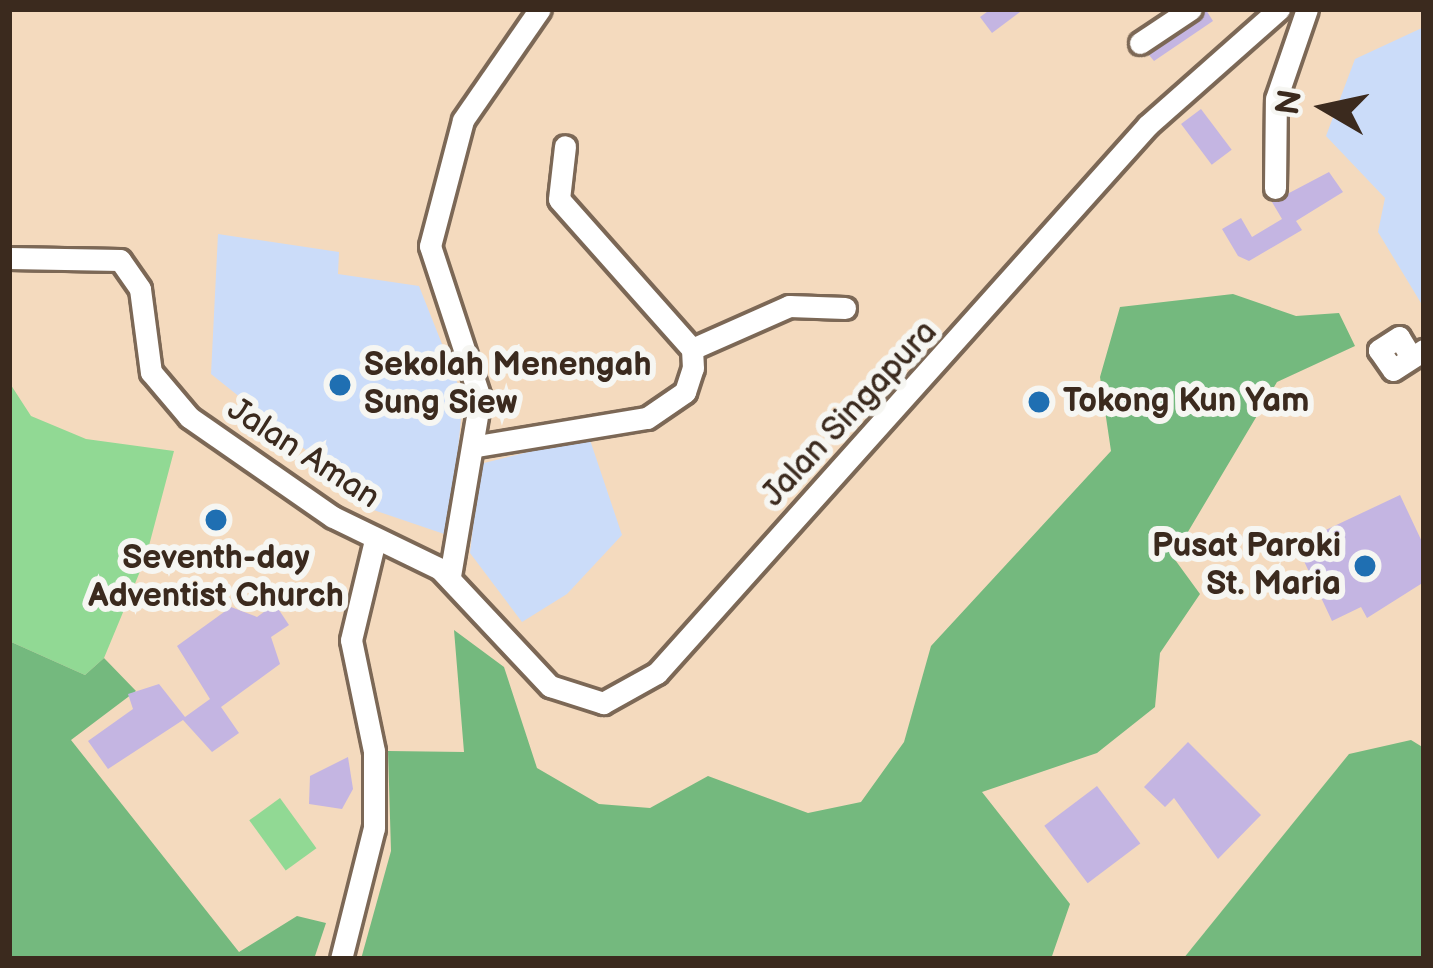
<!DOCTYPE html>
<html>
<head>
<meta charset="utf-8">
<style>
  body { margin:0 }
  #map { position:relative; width:1433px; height:968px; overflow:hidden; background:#f4dabe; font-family:"Balsamiq Sans",sans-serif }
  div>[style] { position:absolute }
  .built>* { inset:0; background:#cbdcf9 }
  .green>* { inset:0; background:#91d994; transform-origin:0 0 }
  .forest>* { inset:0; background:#74b97e }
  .building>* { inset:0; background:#c4b5e2; transform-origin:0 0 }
  .roads { filter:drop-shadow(3px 0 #7c6856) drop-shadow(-3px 0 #7c6856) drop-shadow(0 3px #7c6856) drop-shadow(0 -3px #7c6856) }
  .minor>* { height:21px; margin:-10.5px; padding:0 10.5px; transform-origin:10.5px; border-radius:10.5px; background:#fff }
  .dots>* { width:33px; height:33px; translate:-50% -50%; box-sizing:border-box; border:6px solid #f6f6f2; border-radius:50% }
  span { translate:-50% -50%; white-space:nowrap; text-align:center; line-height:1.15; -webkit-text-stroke:12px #f6f6f2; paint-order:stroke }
  .poi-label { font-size:33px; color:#3b2a1e; font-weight:700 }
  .left { translate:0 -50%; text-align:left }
  .right { translate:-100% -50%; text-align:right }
  .street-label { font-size:33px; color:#3b2a1e }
  .frame { position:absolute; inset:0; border:12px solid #3b2a1e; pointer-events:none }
  .north { position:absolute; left:1265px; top:48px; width:120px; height:120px; -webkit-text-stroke:9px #f6f6f2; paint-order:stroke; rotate:279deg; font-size:33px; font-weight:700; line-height:48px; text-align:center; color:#3b2a1e }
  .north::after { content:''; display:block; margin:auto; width:42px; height:54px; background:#3b2a1e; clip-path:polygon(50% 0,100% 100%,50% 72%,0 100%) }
</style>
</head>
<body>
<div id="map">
  <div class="built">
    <i style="clip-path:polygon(1424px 27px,1424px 308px,1378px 232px,1385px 198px,1326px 136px,1355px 59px)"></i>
    <i style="clip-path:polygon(218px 234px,339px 252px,338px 274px,419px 286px,463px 397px,450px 536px,353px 503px,356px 490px,211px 374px)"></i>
    <i style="clip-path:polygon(589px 437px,622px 535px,567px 594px,522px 622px,470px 553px,480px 464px)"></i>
  </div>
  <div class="green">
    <i style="clip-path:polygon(9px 382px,31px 416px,86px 439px,174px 451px,146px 557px,104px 658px,85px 675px,9px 641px)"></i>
    <i style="left:280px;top:798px;width:62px;height:38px;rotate:54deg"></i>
  </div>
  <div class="forest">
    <i style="clip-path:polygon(1233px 294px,1296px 316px,1339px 313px,1355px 346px,1277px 382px,1173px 557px,1200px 594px,1160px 653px,1155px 707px,1097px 753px,982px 792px,1070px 904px,1051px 959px,361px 959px,391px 851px,388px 751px,464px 752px,454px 630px,504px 667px,537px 768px,599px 804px,650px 808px,708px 776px,808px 813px,861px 802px,904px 742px,931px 646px,1111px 451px,1100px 377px,1120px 307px)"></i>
    <i style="clip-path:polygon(9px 641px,85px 675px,104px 658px,136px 691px,71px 740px,239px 952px,297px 916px,326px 923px,314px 959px,9px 959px)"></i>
    <i style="clip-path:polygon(1411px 740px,1424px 748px,1424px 959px,1183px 959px,1349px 754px)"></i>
  </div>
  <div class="building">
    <i style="clip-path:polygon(991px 9px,1024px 9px,992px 33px,980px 17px)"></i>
    <i style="clip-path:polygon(1206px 10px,1213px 21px,1154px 61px,1149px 55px)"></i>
    <i style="left:1201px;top:109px;width:51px;height:25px;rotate:53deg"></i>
    <i style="clip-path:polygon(1329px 172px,1343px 192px,1296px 221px,1302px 230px,1249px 261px,1238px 256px,1222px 229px,1241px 218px,1252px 237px,1282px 219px,1272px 202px)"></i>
    <i style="clip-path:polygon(1400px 495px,1424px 546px,1424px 582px,1367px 618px,1361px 607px,1332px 621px,1296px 544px)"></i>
    <i style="clip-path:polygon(275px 604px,289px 625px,271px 637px,280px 664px,221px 707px,239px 733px,212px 752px,183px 720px,108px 769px,88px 741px,133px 709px,128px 694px,159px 684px,185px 717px,210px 699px,177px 646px,231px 607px,257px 617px)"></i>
    <i style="clip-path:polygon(1188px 742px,1261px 815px,1218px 859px,1174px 798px,1165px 807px,1144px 787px)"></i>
    <i style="clip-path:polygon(348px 757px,353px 789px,342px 809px,309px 804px,310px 776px)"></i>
    <i style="left:1097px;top:786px;width:72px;height:66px;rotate:53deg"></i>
  </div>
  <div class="roads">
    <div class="minor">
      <i style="left:1140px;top:43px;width:61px;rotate:-33.7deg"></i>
      <i style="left:1275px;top:188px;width:89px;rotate:-89.4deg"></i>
      <i style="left:1276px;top:99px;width:95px;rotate:-71deg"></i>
      <i style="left:9px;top:258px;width:111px;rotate:1deg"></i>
      <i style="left:120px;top:260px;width:35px;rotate:55deg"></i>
      <i style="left:140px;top:289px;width:84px;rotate:82.5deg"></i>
      <i style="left:151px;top:372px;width:59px;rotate:49.8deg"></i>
      <i style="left:189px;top:417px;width:175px;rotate:34.8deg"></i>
      <i style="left:333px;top:517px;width:119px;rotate:25.9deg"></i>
      <i style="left:440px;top:569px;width:161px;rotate:46.8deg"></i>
      <i style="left:550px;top:686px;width:56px;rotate:17.8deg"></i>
      <i style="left:603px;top:703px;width:62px;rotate:-29.1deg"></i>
      <i style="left:657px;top:673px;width:736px;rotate:-48.14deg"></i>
      <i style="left:1148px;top:125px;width:175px;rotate:-41.5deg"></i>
      <i style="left:692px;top:349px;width:106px;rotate:-23.9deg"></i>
      <i style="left:789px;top:306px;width:56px;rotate:2deg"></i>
      <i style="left:1411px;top:357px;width:23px;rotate:-121deg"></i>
      <i style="left:1399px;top:337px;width:24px;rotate:147deg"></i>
      <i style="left:1379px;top:350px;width:24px;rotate:55deg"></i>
      <i style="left:1393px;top:370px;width:37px;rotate:-33deg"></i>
      <i style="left:477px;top:446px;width:172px;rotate:-9.4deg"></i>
      <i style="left:647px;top:418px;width:46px;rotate:-34.4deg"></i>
      <i style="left:685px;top:392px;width:25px;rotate:-72deg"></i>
      <i style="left:693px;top:368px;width:19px;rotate:-93deg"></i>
      <i style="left:692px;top:349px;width:200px;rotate:-131.6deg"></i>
      <i style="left:559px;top:199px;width:53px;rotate:-83.5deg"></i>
      <i style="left:450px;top:576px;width:181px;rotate:-80.4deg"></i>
      <i style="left:480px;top:398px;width:160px;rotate:-108.2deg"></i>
      <i style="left:430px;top:246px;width:130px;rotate:-75.3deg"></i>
      <i style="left:463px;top:120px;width:135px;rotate:-55.3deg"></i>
      <i style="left:341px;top:959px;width:135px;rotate:-75.9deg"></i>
      <i style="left:374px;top:828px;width:77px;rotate:-90deg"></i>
      <i style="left:374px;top:751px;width:113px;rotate:-101.7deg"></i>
      <i style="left:351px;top:640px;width:103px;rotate:-76.5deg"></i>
    </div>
  </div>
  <div class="dots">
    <i style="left:340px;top:385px;background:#1f6fb2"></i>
    <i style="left:1039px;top:402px;background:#1f6fb2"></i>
    <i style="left:216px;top:520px;background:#1f6fb2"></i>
    <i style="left:1365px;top:566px;background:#1f6fb2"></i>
  </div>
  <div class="poi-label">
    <span class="left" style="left:364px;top:385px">Sekolah Menengah<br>Sung Siew</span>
    <span class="left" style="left:1063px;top:402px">Tokong Kun Yam</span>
    <span class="right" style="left:1341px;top:566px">Pusat Paroki<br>St. Maria</span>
    <span style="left:216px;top:578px">Seventh-day<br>Adventist Church</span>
  </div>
  <div class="street-label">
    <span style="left:850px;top:414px;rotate:-47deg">Jalan Singapura</span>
    <span style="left:303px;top:454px;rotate:33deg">Jalan Aman</span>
  </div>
  <div class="frame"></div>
  <div class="north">N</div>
</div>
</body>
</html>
